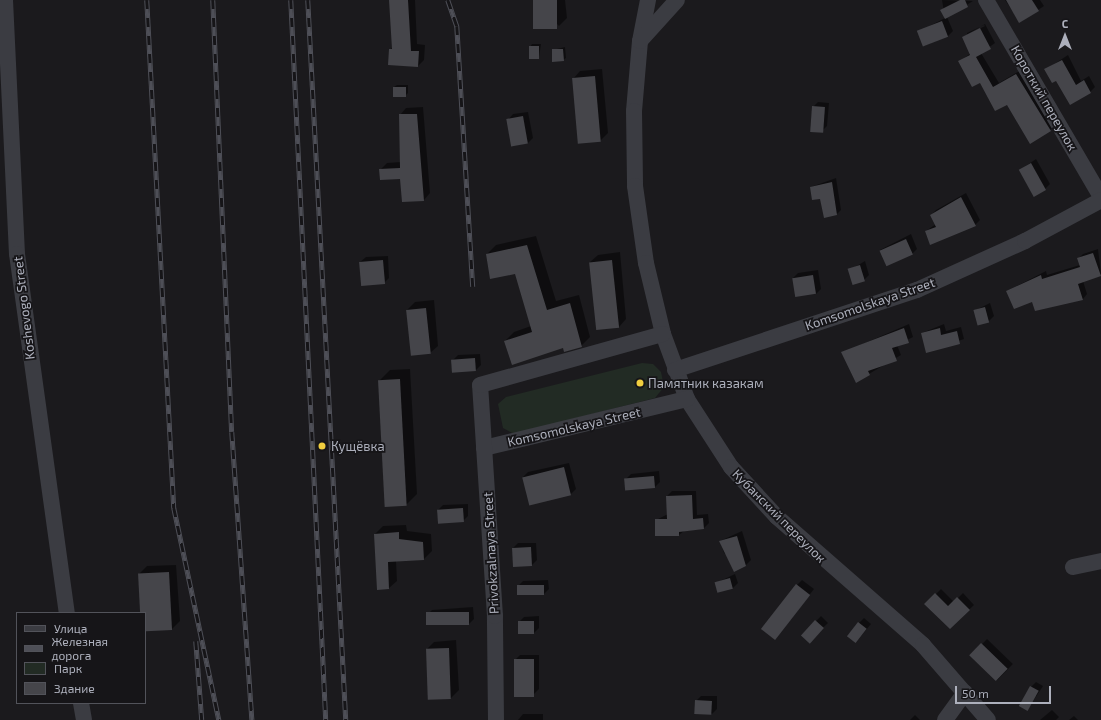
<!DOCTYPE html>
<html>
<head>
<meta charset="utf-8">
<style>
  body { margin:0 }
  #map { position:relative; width:1101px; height:720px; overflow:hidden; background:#1b1a1d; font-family:"Exo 2",sans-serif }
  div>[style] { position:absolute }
  .green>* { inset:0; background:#222b24 }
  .shadow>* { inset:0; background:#0007; transform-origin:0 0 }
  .building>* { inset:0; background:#45454a; transform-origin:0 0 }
  .minor>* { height:16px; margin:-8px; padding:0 8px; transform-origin:8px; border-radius:8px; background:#3b3c42 }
  .rail>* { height:4.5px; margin-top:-2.25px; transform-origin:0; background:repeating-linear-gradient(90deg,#161518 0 9px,#4e4f57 0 18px); box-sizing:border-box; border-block:1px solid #4e4f57 }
  .dots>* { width:11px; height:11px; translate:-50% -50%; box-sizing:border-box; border:2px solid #161518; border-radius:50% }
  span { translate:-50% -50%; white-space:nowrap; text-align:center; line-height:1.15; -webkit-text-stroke:3.5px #161518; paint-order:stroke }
  .street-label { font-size:13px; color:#adb0bc }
  .poi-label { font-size:13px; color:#adb0bc }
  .left { translate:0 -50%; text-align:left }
  .legend { position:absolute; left:16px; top:612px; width:130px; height:92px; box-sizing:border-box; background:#161518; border:1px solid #52535a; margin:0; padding:5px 7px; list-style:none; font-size:12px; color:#adb0bc }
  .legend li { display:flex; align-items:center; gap:8px; height:20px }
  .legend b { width:20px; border:1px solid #52535a }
  .north { position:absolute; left:1045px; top:16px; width:40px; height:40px; -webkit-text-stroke:3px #161518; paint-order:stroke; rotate:0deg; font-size:11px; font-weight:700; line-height:16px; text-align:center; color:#adb0bc }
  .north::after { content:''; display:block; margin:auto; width:14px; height:18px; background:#adb0bc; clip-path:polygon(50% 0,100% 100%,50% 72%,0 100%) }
  .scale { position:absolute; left:955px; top:686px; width:96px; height:18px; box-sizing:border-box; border:2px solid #adb0bc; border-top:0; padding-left:5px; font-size:12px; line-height:14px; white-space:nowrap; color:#adb0bc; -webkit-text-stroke:3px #161518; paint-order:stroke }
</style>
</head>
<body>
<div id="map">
  <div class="green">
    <i style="clip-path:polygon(642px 363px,653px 364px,661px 372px,664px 387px,655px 398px,514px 434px,503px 428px,498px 404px,506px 397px)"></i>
  </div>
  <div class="shadow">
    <i style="clip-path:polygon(391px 0,415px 0,417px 44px,425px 45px,424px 60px,418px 66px,390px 50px,393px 47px)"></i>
    <i style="clip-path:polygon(534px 0,565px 0,567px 18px,559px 26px)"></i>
    <i style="clip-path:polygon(942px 0,973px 1px,947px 17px,953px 31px,948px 36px,924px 46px,918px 32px,945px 18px)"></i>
    <i style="clip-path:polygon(1005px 0,1040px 0,1044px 6px,1020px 22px)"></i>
    <i style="clip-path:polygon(evenodd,985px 24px,995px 43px,981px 53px,999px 83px,1021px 70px,1055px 126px,1050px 130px,1007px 104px,959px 62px,971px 53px,963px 37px,985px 24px,984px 25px,985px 26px,967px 35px,967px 33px,984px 25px)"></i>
    <i style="clip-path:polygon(532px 44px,541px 44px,539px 57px,530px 47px)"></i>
    <i style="clip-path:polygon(565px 47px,566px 58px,563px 60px,553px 50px)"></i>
    <i style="clip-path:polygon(1068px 55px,1081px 81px,1089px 76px,1095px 87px,1090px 92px,1056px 80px,1045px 70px)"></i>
    <i style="clip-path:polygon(602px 69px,608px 133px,600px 141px,573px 79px,580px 71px)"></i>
    <i style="clip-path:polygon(397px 85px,408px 85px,408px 93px,405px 96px,394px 87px)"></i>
    <i style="clip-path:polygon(818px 102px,829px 103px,827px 126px,822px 131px,813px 107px)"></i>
    <i style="clip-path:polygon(423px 107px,430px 193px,424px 200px,401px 178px,380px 170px,387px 163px,401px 162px,400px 115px,406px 108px)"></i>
    <i style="clip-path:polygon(528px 112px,533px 138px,528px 143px,512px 146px,508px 120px,513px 114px)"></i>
    <i style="clip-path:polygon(1036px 159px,1050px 184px,1045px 189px,1020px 170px)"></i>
    <i style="clip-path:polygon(836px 178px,841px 210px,837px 214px,811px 187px)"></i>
    <i style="clip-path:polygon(966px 193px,980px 220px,975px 225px,926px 231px,936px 224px,931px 215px,936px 210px)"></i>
    <i style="clip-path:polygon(911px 234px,917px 249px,912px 254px,880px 250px)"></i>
    <i style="clip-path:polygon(536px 236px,556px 301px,579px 295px,590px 337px,581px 346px,505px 341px,514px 332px,531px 326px,516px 272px,487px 254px,496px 245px)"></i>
    <i style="clip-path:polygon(1098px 249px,1101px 274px,1083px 281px,1087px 294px,1083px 299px,1033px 300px,1007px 291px,1046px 271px,1047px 275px,1080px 265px,1078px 259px,1083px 254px)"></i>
    <i style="clip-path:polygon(620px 252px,626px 319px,619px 327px,590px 262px,598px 255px)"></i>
    <i style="clip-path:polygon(388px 256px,389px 278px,384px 283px,360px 262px,366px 257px)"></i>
    <i style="clip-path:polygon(865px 261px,869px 275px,864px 280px,850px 270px)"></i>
    <i style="clip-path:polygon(818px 270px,821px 289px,816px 294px,793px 278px,798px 273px)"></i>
    <i style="clip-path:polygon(434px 300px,438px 346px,430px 353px,407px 310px,415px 302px)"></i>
    <i style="clip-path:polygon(990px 303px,994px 316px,989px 321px,974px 311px)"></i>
    <i style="clip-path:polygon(909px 324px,913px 337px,897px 345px,901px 355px,857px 381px,842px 353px)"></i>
    <i style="clip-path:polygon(944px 324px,946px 331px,961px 327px,964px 339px,926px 352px,922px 333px)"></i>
    <i style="clip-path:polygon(480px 354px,481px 365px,476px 370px,452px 361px,458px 355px)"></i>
    <i style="clip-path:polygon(410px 369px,417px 494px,406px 505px,379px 381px,390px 370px)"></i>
    <i style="clip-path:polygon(569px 463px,576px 489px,571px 494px,523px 477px,528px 472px)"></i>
    <i style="clip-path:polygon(659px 471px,660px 482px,655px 487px,626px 479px,631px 474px)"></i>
    <i style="clip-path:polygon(672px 491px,696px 491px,697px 515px,708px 514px,709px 523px,704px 528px,684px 531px,679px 535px,656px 535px,656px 520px,668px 514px,667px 496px)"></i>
    <i style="clip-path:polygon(468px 504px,468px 516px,463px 521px,438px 510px,443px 505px)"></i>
    <i style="clip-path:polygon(406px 525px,407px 531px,431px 534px,432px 551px,424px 559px,396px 561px,397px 581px,389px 588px,378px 589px,375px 534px,383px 526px)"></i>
    <i style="clip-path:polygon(742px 531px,751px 560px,746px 565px,724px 553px,720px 541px)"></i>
    <i style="clip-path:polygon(518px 543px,536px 543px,537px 560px,532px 565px,513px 548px)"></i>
    <i style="clip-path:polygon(176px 565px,180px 621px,172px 629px,142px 613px,139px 574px,147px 566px)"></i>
    <i style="clip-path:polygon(735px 574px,738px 583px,733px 588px,716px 583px)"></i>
    <i style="clip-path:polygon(548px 580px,549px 589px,544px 594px,518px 586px,523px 581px)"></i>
    <i style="clip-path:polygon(802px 580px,814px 589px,775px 639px,797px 585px)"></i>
    <i style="clip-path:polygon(941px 589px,954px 602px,963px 593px,974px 605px,950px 628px,926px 604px)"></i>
    <i style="clip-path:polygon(473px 607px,474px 619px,469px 624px,427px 615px,432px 610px)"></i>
    <i style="clip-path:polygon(539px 616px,539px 628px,534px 633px,520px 634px,519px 622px,524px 617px)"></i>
    <i style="clip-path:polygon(821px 616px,828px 623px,809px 641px,803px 635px)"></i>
    <i style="clip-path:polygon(864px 618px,871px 624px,861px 636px,859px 623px)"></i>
    <i style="left:987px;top:639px;width:36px;height:23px;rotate:44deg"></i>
    <i style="clip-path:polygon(456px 640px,459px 690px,451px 698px,429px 699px,427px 649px,434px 642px)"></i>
    <i style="clip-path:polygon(520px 655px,539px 655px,539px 689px,534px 694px,515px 660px)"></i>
    <i style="clip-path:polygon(1036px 682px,1043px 686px,1028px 709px,1031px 687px)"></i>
    <i style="clip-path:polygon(701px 696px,717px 696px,717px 709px,712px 714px,696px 701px)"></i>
    <i style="clip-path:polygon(1052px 710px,1059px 717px,1056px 720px,1040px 720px)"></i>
    <i style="clip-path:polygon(523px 714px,543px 714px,543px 720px,518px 720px)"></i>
    <i style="clip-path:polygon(915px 715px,920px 720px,910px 720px)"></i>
    <i style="clip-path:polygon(1074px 716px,1078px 720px,1069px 720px)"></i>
  </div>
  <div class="building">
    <i style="clip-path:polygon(389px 0,408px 0,411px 51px,419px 51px,418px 67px,388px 65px,389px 49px,392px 49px)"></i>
    <i style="left:533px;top:0;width:24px;height:29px"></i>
    <i style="clip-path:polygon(960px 0,965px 0,968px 7px,945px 19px,940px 10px)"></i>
    <i style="clip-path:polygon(1006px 0,1032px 0,1039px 11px,1019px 23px)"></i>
    <i style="left:942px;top:21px;width:17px;height:27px;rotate:69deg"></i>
    <i style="clip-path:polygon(980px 28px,991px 49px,976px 57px,993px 87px,1016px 74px,1051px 131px,1030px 144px,1007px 105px,995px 111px,980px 83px,972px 87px,958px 61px,970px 55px,962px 37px)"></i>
    <i style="left:529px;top:46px;width:10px;height:13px"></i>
    <i style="clip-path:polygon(552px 49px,563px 49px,564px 61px,552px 62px)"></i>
    <i style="clip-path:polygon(1062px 60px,1076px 85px,1084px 80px,1091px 93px,1070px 105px,1056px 81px,1052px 83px,1044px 69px)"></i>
    <i style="left:595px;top:76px;width:66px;height:23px;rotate:85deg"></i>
    <i style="left:393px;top:87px;width:13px;height:10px"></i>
    <i style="left:812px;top:106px;width:13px;height:26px;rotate:4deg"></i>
    <i style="clip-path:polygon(399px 114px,417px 114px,424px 201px,402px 202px,400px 179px,380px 180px,379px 169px,400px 168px)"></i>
    <i style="left:523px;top:116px;width:28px;height:17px;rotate:80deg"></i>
    <i style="left:1031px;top:163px;width:31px;height:14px;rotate:61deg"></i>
    <i style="clip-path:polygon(832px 182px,837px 215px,824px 218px,820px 199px,812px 200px,810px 187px)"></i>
    <i style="clip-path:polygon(961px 197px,976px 226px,930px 245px,925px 231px,936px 227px,930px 215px)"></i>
    <i style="left:906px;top:239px;width:17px;height:29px;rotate:66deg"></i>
    <i style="clip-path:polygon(527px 245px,547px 310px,570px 303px,582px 347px,564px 352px,563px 348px,512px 365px,504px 341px,532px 332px,515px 274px,490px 279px,486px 254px)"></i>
    <i style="clip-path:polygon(1093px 253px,1101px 276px,1078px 284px,1083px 300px,1035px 311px,1032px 302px,1014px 309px,1006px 291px,1041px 275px,1042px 279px,1080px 267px,1077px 258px)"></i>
    <i style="left:383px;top:260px;width:24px;height:24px;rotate:85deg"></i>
    <i style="left:612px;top:260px;width:68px;height:23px;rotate:84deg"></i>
    <i style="left:860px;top:265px;width:17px;height:13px;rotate:73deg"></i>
    <i style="left:813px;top:275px;width:19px;height:21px;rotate:81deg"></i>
    <i style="left:985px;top:307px;width:16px;height:12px;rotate:75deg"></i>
    <i style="left:426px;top:308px;width:46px;height:20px;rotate:84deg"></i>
    <i style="clip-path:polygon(904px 328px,909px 343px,892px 348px,897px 361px,868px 371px,870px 375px,856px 383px,841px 352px)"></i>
    <i style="clip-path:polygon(940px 328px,941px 335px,957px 331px,960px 344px,926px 353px,921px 333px)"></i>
    <i style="left:475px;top:358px;width:13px;height:24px;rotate:86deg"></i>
    <i style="left:400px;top:379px;width:127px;height:22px;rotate:87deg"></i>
    <i style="left:564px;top:467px;width:29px;height:43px;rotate:76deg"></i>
    <i style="left:654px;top:476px;width:12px;height:30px;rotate:85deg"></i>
    <i style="clip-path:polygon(692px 495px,693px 519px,703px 518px,704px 529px,679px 532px,679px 536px,655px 536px,655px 519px,667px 519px,666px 496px)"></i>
    <i style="left:463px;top:508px;width:14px;height:26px;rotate:86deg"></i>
    <i style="clip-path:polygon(399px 532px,399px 539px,423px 542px,424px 560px,388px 562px,389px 589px,377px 590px,374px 534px)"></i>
    <i style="clip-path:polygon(737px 536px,746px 566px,734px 572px,719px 541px)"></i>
    <i style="left:531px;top:547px;width:19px;height:19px;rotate:87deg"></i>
    <i style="left:169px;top:572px;width:58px;height:31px;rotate:87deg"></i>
    <i style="left:730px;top:578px;width:11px;height:16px;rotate:75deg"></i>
    <i style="left:796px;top:584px;width:18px;height:57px;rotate:38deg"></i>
    <i style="left:544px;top:585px;width:10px;height:27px;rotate:90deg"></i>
    <i style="clip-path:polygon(935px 593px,948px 606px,957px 597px,970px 610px,950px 629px,924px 604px)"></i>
    <i style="left:469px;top:612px;width:13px;height:43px;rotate:90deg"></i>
    <i style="left:815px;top:620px;width:12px;height:21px;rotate:42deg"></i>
    <i style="left:534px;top:621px;width:13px;height:16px;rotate:90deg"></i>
    <i style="left:858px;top:622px;width:11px;height:18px;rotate:38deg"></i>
    <i style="left:981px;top:643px;width:37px;height:17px;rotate:44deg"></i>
    <i style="left:449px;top:648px;width:51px;height:23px;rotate:88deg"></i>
    <i style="left:514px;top:659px;width:20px;height:38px"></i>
    <i style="left:1030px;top:686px;width:10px;height:23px;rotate:29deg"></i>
    <i style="left:695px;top:700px;width:17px;height:14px;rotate:3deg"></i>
  </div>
  <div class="minor">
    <i style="left:5px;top:0;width:254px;rotate:87.3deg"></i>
    <i style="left:17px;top:254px;width:362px;rotate:82.1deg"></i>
    <i style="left:648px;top:0;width:42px;rotate:101deg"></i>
    <i style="left:640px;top:41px;width:70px;rotate:94.9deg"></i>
    <i style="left:634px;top:111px;width:75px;rotate:89.2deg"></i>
    <i style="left:635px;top:186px;width:78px;rotate:81.9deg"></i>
    <i style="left:646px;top:263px;width:73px;rotate:76.5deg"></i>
    <i style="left:663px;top:334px;width:69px;rotate:69.7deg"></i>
    <i style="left:687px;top:399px;width:81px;rotate:57.1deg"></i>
    <i style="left:731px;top:467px;width:68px;rotate:47.4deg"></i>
    <i style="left:777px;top:517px;width:194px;rotate:41.2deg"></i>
    <i style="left:923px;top:645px;width:99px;rotate:49.1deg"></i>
    <i style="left:986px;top:0;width:228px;rotate:59.7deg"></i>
    <i style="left:640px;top:41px;width:55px;rotate:-47.9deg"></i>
    <i style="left:675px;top:370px;width:255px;rotate:-18.3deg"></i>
    <i style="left:917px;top:290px;width:119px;rotate:-24.4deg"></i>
    <i style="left:1025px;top:241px;width:86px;rotate:-28.3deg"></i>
    <i style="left:484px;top:448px;width:209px;rotate:-13.6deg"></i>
    <i style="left:1073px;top:567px;width:29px;rotate:-12deg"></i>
    <i style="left:81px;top:703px;width:17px;rotate:80deg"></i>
    <i style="left:496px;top:720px;width:104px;rotate:-90.6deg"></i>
    <i style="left:495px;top:616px;width:231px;rotate:-93.7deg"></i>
    <i style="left:480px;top:385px;width:190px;rotate:-15.6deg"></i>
    <i style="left:945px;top:720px;width:34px;rotate:-54deg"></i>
  </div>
  <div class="rail">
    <i style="left:147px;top:0;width:509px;rotate:86.96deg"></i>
    <i style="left:174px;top:508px;width:217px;rotate:78deg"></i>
    <i style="left:213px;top:0;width:432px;rotate:87.5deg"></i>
    <i style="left:232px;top:432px;width:289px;rotate:86deg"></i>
    <i style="left:291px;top:0;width:721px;rotate:87.22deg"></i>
    <i style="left:308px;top:0;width:721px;rotate:86.98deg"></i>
    <i style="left:448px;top:0;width:28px;rotate:71deg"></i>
    <i style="left:457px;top:26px;width:261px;rotate:86.5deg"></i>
    <i style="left:196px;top:641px;width:79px;rotate:85.7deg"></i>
  </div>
  <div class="dots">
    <i style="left:640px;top:383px;background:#f0ce3f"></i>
    <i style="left:322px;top:446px;background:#f0ce3f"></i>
  </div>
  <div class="street-label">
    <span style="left:1044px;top:98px;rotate:60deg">Короткий переулок</span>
    <span style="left:870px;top:304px;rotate:-19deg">Komsomolskaya Street</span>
    <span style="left:24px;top:308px;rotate:-97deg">Koshevogo Street</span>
    <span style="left:574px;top:427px;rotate:-13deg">Komsomolskaya Street</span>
    <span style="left:779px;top:516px;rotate:45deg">Кубанский переулок</span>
    <span style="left:491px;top:553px;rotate:-93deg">Privokzalnaya Street</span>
  </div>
  <div class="poi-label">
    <span class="left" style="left:648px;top:383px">Памятник казакам</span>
    <span class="left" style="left:331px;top:446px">Кущёвка</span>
  </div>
  <ul class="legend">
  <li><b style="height:5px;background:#3b3c42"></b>Улица</li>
  <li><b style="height:5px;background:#4e4f57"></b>Железная дорога</li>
  <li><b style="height:11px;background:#222b24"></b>Парк</li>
  <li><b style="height:11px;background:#45454a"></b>Здание</li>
  </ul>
  <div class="north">С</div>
  <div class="scale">50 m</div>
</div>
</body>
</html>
